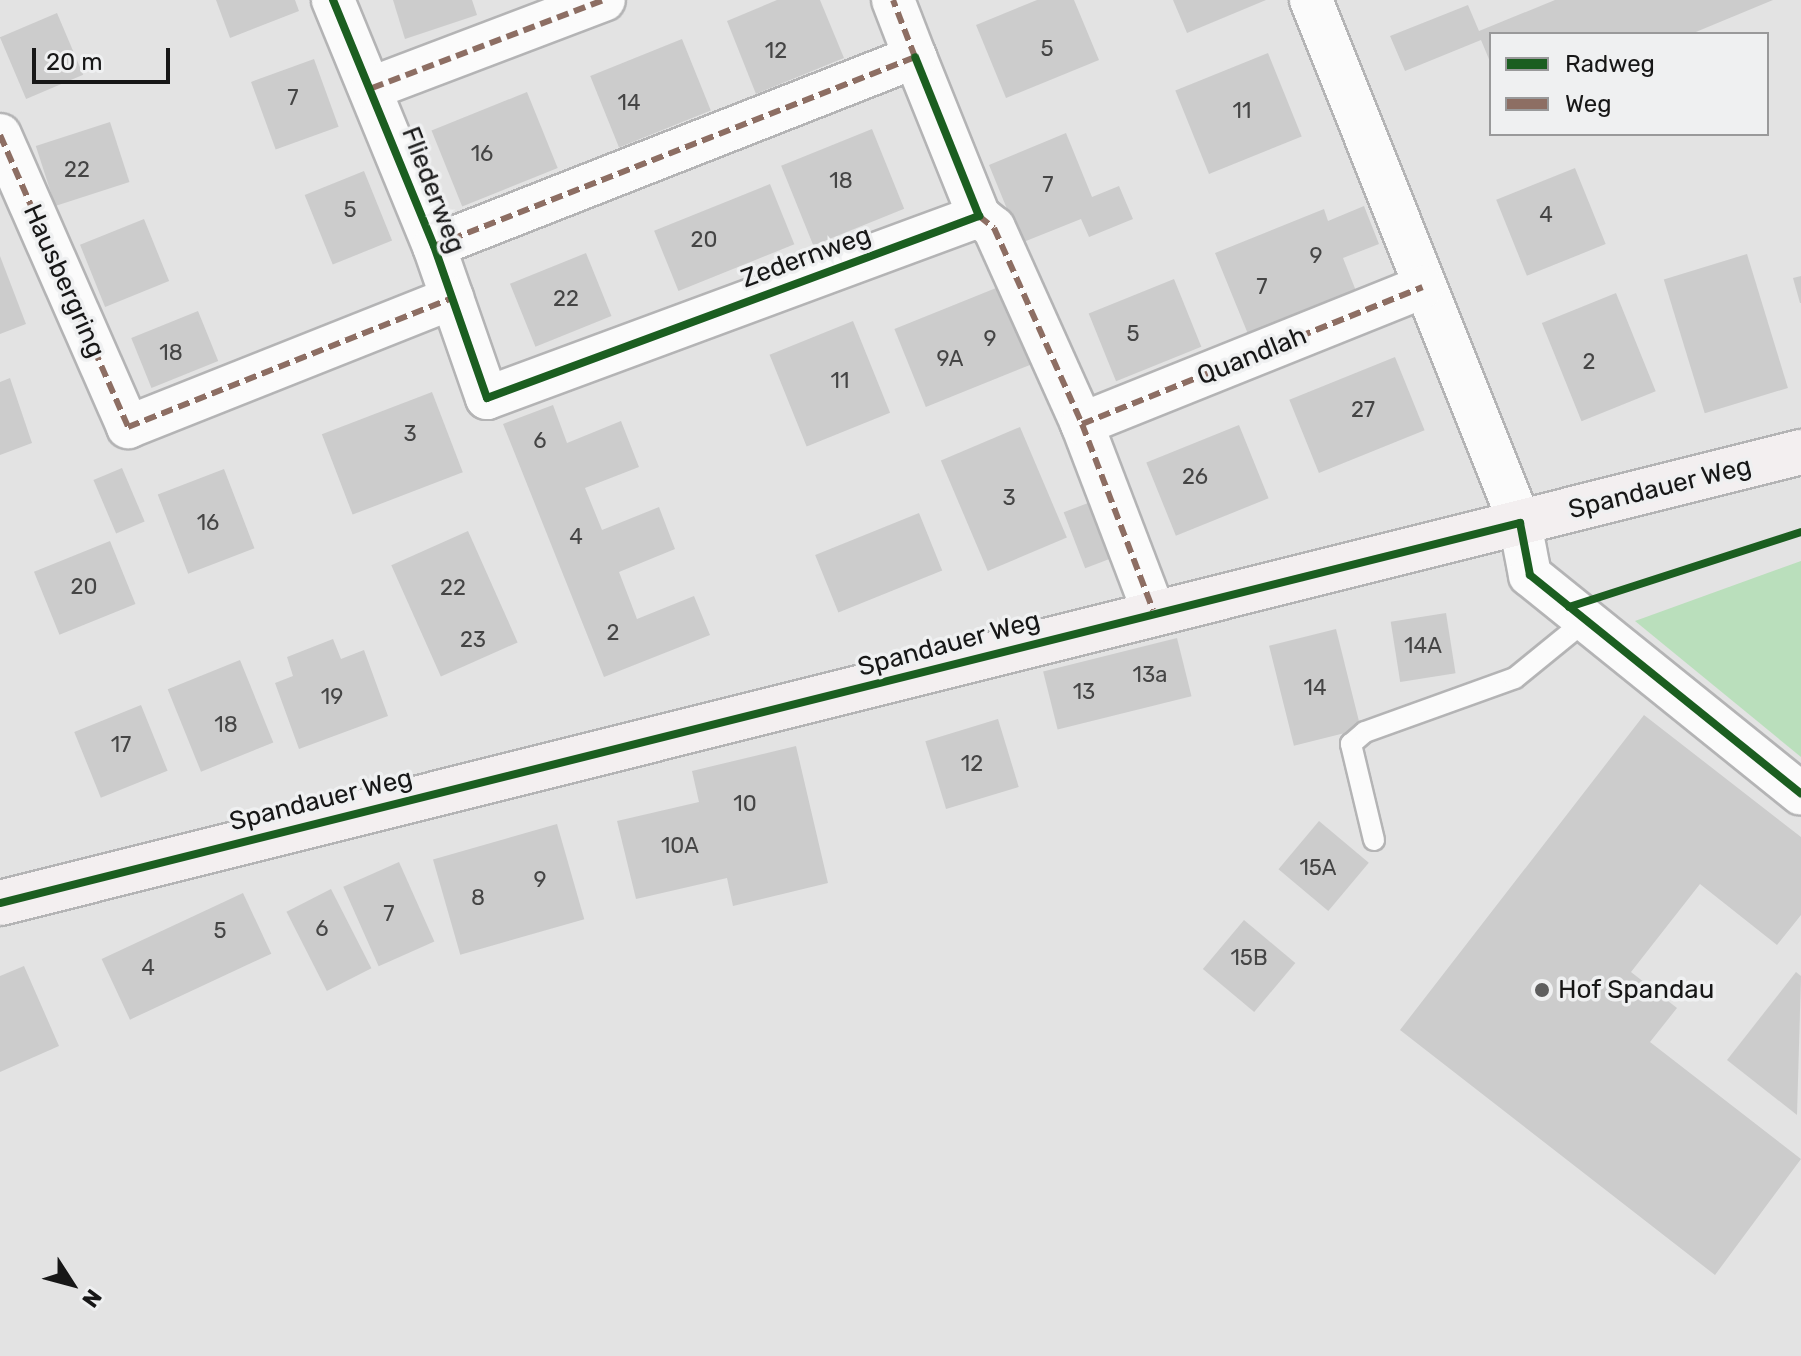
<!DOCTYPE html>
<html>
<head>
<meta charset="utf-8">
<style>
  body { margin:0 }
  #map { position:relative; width:1801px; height:1356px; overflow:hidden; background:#e3e3e3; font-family:Rubik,sans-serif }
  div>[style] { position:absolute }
  .green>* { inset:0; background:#badfbc }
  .building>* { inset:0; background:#ccc; transform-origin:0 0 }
  .roads { filter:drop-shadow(2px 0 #b4b4b5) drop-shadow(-2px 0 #b4b4b5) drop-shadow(0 2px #b4b4b5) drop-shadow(0 -2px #b4b4b5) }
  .lane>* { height:20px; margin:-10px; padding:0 10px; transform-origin:10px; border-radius:10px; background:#fbfbfb }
  .street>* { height:42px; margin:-21px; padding:0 21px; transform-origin:21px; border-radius:21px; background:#fbfbfb }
  .secondary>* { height:44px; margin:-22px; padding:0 22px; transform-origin:22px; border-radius:22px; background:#f3eff0 }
  .quiet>* { height:6px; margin-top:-3px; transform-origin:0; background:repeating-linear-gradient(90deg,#8d6e63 0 12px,transparent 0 18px) }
  .cycleway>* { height:8px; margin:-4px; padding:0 4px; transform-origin:4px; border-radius:4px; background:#1b5e20 }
  .dots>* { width:22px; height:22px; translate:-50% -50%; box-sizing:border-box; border:4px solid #eff0f1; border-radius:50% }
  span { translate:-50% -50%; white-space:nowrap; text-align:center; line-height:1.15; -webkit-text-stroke:7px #eff0f1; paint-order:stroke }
  .number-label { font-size:22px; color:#454545 }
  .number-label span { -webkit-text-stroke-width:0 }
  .street-label { font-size:26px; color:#171717 }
  .poi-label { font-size:26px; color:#171717 }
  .left { translate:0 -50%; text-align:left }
  .legend { position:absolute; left:1489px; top:32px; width:280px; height:104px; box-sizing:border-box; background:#eff0f1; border:2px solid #99999a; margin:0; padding:10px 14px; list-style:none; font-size:24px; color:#171717 }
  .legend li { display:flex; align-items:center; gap:16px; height:40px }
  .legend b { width:40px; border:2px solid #99999a }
  .north { position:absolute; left:32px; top:1244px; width:80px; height:80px; -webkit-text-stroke:6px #eff0f1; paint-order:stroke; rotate:126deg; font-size:22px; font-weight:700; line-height:32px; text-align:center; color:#171717 }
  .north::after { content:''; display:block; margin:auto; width:28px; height:36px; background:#171717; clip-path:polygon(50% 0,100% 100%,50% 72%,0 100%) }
  .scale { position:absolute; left:32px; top:48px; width:138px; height:36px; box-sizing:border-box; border:4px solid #171717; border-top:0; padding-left:10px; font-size:24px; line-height:28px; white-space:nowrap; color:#171717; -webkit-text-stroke:6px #eff0f1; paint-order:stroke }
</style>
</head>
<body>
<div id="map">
  <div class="green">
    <i style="clip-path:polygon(1801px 561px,1801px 757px,1635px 621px)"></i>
  </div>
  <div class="building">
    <i style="clip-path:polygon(216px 0,295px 0,299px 11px,230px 38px)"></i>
    <i style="clip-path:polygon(393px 0,472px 0,477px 15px,405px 39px)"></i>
    <i style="clip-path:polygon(777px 0,820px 0,844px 58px,756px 94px,727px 21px)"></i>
    <i style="clip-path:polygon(1037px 0,1074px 0,1099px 60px,1006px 98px,976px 25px)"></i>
    <i style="clip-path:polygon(1173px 0,1266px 0,1187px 33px)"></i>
    <i style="clip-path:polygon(1555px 0,1773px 0,1691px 34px,1491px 34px,1491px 64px,1481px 40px,1405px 71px,1390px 36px,1468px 5px,1479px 31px)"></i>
    <i style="left:57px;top:13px;width:67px;height:62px;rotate:67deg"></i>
    <i style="left:682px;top:39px;width:77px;height:99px;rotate:68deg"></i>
    <i style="left:1268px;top:53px;width:90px;height:100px;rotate:68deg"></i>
    <i style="left:314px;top:59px;width:72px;height:67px;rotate:70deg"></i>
    <i style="left:527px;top:92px;width:82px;height:103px;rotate:68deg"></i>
    <i style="left:110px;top:122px;width:63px;height:78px;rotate:72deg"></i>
    <i style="left:872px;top:129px;width:86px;height:98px;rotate:68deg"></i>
    <i style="clip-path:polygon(1066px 133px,1092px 197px,1119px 186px,1133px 219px,1089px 237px,1081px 219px,1021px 243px,989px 165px)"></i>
    <i style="left:1575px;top:168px;width:82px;height:85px;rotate:68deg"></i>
    <i style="left:364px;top:171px;width:75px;height:64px;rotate:68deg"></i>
    <i style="left:770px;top:184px;width:65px;height:125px;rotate:68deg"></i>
    <i style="clip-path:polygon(1364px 206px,1379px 244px,1343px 258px,1356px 291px,1248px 334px,1215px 253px,1324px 209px,1328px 221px)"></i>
    <i style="left:144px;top:219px;width:67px;height:69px;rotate:68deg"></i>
    <i style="left:586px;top:253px;width:68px;height:82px;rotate:68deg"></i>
    <i style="left:1747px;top:254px;width:140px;height:87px;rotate:73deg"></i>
    <i style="clip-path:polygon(0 256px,26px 324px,0 334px)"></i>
    <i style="clip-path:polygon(1801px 276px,1801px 303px,1800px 303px,1793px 278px)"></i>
    <i style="left:1174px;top:279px;width:73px;height:92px;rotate:68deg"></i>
    <i style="left:1001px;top:286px;width:84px;height:115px;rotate:68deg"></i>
    <i style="left:1616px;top:293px;width:106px;height:80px;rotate:68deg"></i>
    <i style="left:198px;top:311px;width:54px;height:72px;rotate:68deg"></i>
    <i style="left:853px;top:321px;width:99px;height:90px;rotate:68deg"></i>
    <i style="left:1395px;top:357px;width:79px;height:114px;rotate:68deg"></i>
    <i style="clip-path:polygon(10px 378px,32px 443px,0 455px,0 382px)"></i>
    <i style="left:432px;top:392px;width:86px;height:118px;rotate:69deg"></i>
    <i style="clip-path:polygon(553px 405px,567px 443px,621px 421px,639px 467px,585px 488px,602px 530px,659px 507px,675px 549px,619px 572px,637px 619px,694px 596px,710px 635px,604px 677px,503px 424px)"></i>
    <i style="left:1239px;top:425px;width:79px;height:100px;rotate:68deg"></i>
    <i style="left:1020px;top:427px;width:120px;height:86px;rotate:67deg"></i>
    <i style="left:122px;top:468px;width:58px;height:31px;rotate:67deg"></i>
    <i style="left:224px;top:469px;width:85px;height:71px;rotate:69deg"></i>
    <i style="left:1101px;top:498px;width:60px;height:40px;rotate:69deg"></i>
    <i style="left:919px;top:513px;width:62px;height:112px;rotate:68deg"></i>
    <i style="left:468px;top:531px;width:122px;height:84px;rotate:66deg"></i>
    <i style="left:110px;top:541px;width:68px;height:82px;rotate:68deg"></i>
    <i style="left:1446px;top:613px;width:61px;height:56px;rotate:81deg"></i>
    <i style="left:1336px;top:629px;width:103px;height:69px;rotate:76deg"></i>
    <i style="left:1177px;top:638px;width:60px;height:138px;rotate:76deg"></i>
    <i style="clip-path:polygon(333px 639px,341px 659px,364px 650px,388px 716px,299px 749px,275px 683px,293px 676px,287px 657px)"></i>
    <i style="left:240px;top:660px;width:89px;height:78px;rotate:68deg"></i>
    <i style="left:141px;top:705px;width:71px;height:72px;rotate:68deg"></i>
    <i style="clip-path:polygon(1644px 715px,1801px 837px,1801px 915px,1777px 945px,1700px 884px,1631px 972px,1677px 1008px,1650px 1042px,1801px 1159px,1715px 1275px,1400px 1030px)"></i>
    <i style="left:998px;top:719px;width:71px;height:76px;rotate:73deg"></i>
    <i style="clip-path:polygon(796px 746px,828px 883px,733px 906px,727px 878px,636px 899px,617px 821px,699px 802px,692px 771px)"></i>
    <i style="left:1319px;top:821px;width:65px;height:63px;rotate:40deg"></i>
    <i style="left:557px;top:824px;width:99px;height:129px;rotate:74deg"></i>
    <i style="left:399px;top:862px;width:87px;height:61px;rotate:66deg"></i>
    <i style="left:331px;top:889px;width:89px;height:50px;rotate:63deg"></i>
    <i style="left:243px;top:893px;width:67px;height:156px;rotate:65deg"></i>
    <i style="left:1244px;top:920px;width:67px;height:64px;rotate:40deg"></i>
    <i style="clip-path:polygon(24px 966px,59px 1046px,0 1072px,0 976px)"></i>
    <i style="clip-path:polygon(1796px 972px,1801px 976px,1797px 1115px,1727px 1060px)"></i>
  </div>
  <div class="roads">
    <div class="lane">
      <i style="left:1374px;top:840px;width:99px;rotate:-103.5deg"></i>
      <i style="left:1351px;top:744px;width:18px;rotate:-41deg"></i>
      <i style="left:1365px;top:732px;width:159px;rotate:-19.8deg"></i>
      <i style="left:1515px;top:678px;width:92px;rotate:-39.2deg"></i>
    </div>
    <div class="street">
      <i style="left:333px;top:0;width:266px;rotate:67.7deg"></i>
      <i style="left:434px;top:246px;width:161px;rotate:70.8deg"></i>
      <i style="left:487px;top:398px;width:525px;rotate:-20.3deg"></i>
      <i style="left:979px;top:216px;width:171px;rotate:-111.9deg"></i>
      <i style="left:1311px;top:0;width:563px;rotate:68.22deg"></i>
      <i style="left:1520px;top:523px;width:53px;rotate:79.1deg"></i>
      <i style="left:1530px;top:575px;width:348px;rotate:38.9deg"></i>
      <i style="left:372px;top:88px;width:248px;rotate:-20.8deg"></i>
      <i style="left:0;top:135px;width:319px;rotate:66.3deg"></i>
      <i style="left:128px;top:427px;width:349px;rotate:-21.7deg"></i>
      <i style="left:979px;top:216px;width:19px;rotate:39deg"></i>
      <i style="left:994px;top:228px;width:215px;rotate:65.8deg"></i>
      <i style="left:1082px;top:424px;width:199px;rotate:69.1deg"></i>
      <i style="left:434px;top:246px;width:517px;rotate:-21.45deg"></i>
      <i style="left:915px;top:57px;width:61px;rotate:-111.1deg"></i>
      <i style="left:1082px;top:424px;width:367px;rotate:-21.9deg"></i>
    </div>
    <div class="secondary">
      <i style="left:0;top:903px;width:1857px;rotate:-14.06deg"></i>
    </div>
  </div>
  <div class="quiet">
    <i style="left:372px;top:88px;width:248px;rotate:-20.8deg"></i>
    <i style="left:0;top:135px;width:319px;rotate:66.3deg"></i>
    <i style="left:128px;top:427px;width:349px;rotate:-21.7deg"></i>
    <i style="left:979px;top:216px;width:19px;rotate:39deg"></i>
    <i style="left:994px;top:228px;width:215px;rotate:65.8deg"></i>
    <i style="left:1082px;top:424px;width:199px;rotate:69.1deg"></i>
    <i style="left:434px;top:246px;width:517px;rotate:-21.45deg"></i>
    <i style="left:915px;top:57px;width:61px;rotate:-111.1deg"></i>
    <i style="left:1082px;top:424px;width:367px;rotate:-21.9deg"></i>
  </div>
  <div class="cycleway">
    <i style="left:333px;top:0;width:266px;rotate:67.7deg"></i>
    <i style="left:434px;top:246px;width:161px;rotate:70.8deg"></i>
    <i style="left:487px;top:398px;width:525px;rotate:-20.3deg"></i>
    <i style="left:979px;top:216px;width:171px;rotate:-111.9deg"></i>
    <i style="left:1569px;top:607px;width:244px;rotate:-17.9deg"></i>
    <i style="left:0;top:903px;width:1567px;rotate:-14.04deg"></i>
    <i style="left:1520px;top:523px;width:53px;rotate:79.1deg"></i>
    <i style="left:1530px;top:575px;width:348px;rotate:38.9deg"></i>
  </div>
  <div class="dots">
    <i style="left:1542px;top:990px;background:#5e5e5e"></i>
  </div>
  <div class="number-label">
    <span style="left:1047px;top:49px">5</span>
    <span style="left:776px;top:51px">12</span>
    <span style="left:293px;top:98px">7</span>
    <span style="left:629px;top:103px">14</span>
    <span style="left:1242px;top:111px">11</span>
    <span style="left:482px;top:154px">16</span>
    <span style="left:77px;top:170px">22</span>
    <span style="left:841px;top:181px">18</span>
    <span style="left:1048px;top:185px">7</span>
    <span style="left:350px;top:210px">5</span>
    <span style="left:1546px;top:215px">4</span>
    <span style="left:704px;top:240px">20</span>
    <span style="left:1316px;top:256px">9</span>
    <span style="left:1262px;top:287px">7</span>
    <span style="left:566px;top:299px">22</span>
    <span style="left:1133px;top:334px">5</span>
    <span style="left:990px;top:339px">9</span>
    <span style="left:171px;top:353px">18</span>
    <span style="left:950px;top:359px">9A</span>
    <span style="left:1589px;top:362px">2</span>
    <span style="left:840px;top:381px">11</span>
    <span style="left:1363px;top:410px">27</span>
    <span style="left:410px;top:434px">3</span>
    <span style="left:540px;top:441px">6</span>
    <span style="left:1195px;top:477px">26</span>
    <span style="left:1009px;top:498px">3</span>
    <span style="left:208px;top:523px">16</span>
    <span style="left:576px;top:537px">4</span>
    <span style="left:84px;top:587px">20</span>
    <span style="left:453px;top:588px">22</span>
    <span style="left:613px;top:633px">2</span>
    <span style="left:473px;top:640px">23</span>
    <span style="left:1423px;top:646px">14A</span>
    <span style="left:1150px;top:675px">13a</span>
    <span style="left:1315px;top:688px">14</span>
    <span style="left:1084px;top:692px">13</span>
    <span style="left:332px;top:697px">19</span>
    <span style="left:226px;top:725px">18</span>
    <span style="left:121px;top:745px">17</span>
    <span style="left:972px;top:764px">12</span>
    <span style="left:745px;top:804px">10</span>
    <span style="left:680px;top:846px">10A</span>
    <span style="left:1318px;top:868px">15A</span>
    <span style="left:540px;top:880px">9</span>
    <span style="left:478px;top:898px">8</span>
    <span style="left:389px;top:914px">7</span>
    <span style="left:322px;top:929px">6</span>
    <span style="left:220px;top:931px">5</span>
    <span style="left:1249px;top:958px">15B</span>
    <span style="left:148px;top:968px">4</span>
  </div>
  <div class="street-label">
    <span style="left:433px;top:190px;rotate:69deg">Fliederweg</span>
    <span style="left:806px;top:257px;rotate:-20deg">Zedernweg</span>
    <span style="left:64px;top:281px;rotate:66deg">Hausbergring</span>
    <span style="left:1252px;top:356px;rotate:-22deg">Quandlah</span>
    <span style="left:1660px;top:488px;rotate:-14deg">Spandauer Weg</span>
    <span style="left:949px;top:644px;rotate:-15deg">Spandauer Weg</span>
    <span style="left:321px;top:800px;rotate:-14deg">Spandauer Weg</span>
  </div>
  <div class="poi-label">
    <span class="left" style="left:1558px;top:990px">Hof Spandau</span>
  </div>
  <ul class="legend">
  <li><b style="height:10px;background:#1b5e20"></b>Radweg</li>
  <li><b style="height:10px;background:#8d6e63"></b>Weg</li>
  </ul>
  <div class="north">N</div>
  <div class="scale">20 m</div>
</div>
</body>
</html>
